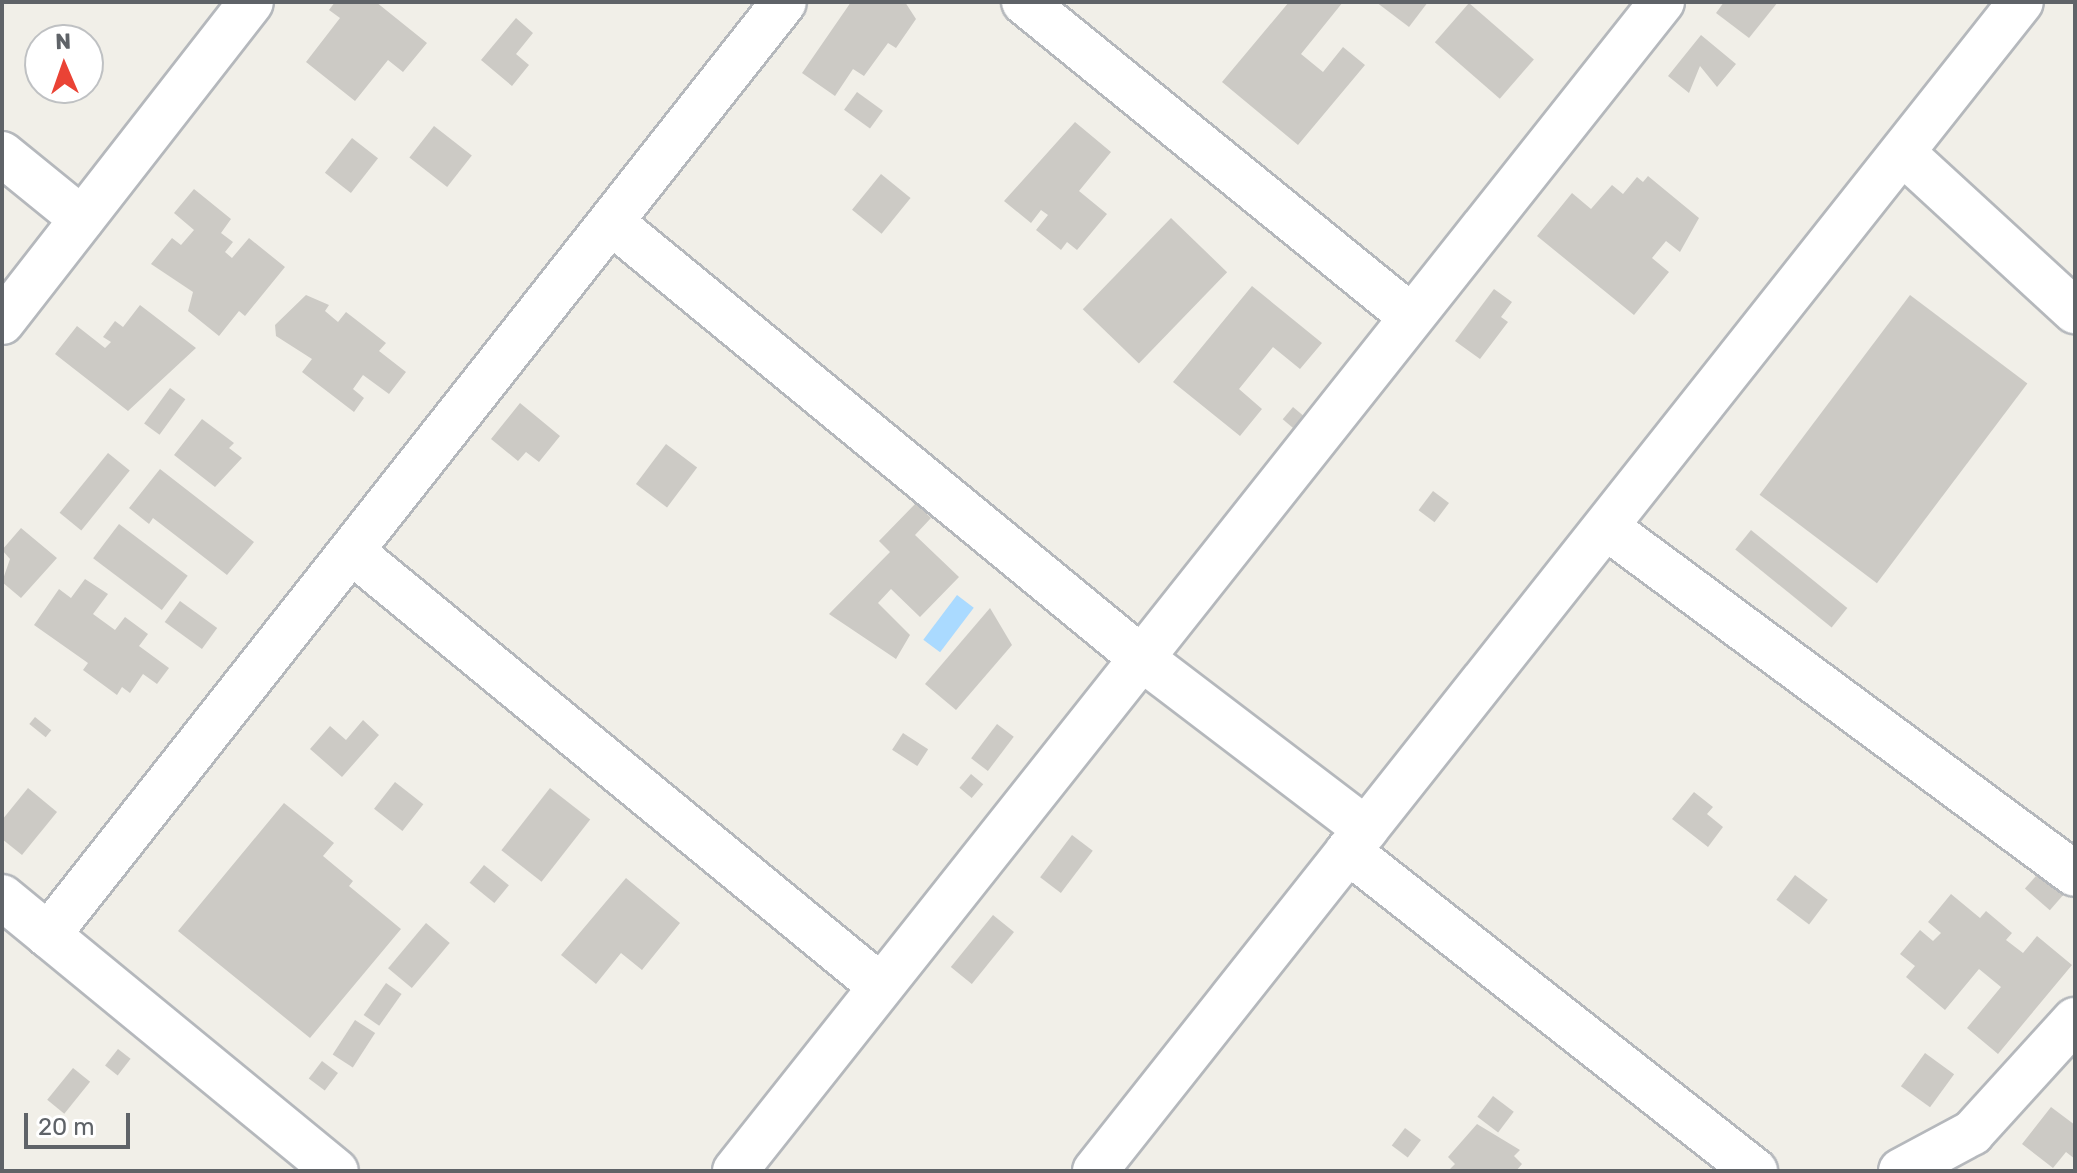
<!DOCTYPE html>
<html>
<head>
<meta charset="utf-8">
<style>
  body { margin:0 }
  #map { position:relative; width:2077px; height:1173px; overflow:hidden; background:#f1efe8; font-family:Rubik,sans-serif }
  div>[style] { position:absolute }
  .water>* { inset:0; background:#aadaff; transform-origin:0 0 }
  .building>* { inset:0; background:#cccac5; transform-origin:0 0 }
  .roads { filter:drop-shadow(2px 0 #b5b8bc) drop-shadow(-2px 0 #b5b8bc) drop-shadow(0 2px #b5b8bc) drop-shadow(0 -2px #b5b8bc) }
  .minor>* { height:44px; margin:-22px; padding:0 22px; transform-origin:22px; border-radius:22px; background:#fff }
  span { translate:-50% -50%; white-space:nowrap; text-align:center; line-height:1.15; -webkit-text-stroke:6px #fff; paint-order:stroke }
  .frame { position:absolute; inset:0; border:4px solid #5f6368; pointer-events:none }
  .north { position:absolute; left:24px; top:24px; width:80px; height:80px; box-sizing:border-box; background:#fff; border:2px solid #bfc1c3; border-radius:50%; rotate:358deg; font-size:22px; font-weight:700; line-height:32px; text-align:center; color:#5f6368 }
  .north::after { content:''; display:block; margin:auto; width:28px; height:36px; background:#ea4335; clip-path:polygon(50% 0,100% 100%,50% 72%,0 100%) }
  .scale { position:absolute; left:24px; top:1113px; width:106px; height:36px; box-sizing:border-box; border:4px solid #5f6368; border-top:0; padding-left:10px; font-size:24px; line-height:28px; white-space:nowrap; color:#5f6368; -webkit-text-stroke:6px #fff; paint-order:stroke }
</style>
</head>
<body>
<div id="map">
  <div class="water">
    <i style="left:957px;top:595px;width:21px;height:56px;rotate:37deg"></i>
  </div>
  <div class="building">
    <i style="clip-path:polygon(335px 2px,376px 2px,427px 43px,403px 72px,388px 60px,355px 101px,306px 62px,340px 18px,329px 10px)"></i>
    <i style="clip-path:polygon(851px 2px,905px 2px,916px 19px,896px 48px,888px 43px,864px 76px,853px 69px,835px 96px,802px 73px)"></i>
    <i style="clip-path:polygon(1289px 2px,1343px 2px,1301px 54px,1323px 72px,1343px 47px,1365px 65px,1298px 145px,1222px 82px)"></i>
    <i style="clip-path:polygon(1376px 2px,1428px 2px,1409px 27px)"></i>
    <i style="clip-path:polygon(1724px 2px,1778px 2px,1749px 38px,1716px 13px)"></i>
    <i style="left:1469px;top:3px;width:86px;height:52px;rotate:41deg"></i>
    <i style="clip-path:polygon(516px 18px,533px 33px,516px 54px,529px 65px,512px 86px,481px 60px)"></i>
    <i style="clip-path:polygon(1701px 35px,1736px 64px,1717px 87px,1700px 66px,1689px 93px,1668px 76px)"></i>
    <i style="left:857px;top:92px;width:32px;height:22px;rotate:36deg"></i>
    <i style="clip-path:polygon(1075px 122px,1111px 152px,1079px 191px,1107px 214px,1077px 250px,1067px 242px,1061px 250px,1036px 230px,1048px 215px,1041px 210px,1031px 223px,1004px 201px)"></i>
    <i style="left:434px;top:126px;width:48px;height:40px;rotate:38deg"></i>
    <i style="left:352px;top:138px;width:33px;height:44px;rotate:38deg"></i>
    <i style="left:881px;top:174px;width:38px;height:46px;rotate:39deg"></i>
    <i style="clip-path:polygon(1648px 176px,1699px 218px,1680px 252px,1666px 241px,1652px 258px,1669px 272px,1634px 315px,1537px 236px,1572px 193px,1591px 209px,1612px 185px,1623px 194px,1637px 177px,1643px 182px)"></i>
    <i style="clip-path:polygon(194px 189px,231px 219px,221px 233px,233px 242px,225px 252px,232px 258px,249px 238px,285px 267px,245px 316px,239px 311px,219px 336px,188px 311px,193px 292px,151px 264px,172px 238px,181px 245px,194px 230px,174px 213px)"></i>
    <i style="left:1171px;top:218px;width:78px;height:127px;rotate:44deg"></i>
    <i style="clip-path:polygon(1252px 286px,1322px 343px,1300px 369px,1273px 347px,1239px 389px,1262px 409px,1240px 436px,1173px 382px)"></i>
    <i style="clip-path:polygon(1494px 289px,1512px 302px,1501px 317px,1508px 322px,1480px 359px,1455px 341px)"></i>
    <i style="clip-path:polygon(306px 295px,329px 305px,325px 311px,338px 322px,346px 312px,386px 343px,379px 351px,406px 372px,389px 394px,363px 375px,353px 389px,364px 398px,354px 412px,302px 372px,312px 359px,276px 336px,275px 325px)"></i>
    <i style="left:1910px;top:295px;width:147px;height:250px;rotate:37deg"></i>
    <i style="clip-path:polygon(140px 305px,196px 348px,128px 411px,55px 354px,77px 326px,105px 348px,111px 342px,103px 337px,115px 321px,123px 327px)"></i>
    <i style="left:170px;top:388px;width:19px;height:44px;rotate:36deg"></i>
    <i style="clip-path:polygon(520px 403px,560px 436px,539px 462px,526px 452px,518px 461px,491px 439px)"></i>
    <i style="left:1293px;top:407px;width:17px;height:16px;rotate:40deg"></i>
    <i style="clip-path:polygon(202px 419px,234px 443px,229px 448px,242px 458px,215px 487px,174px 455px)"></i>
    <i style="left:666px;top:444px;width:39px;height:50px;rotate:37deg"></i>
    <i style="left:108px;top:453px;width:28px;height:77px;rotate:39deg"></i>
    <i style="clip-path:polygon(160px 469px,254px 542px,227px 575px,153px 518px,149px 524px,129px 508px)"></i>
    <i style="left:1433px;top:491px;width:20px;height:24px;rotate:37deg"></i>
    <i style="clip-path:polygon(916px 503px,931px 518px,915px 535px,959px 577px,920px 617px,891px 589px,878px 603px,910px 635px,896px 659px,829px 614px,890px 552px,879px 541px)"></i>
    <i style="left:119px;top:524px;width:86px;height:43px;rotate:37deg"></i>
    <i style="clip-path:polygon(21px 528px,57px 558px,21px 598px,2px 582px,10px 559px,2px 550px)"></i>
    <i style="left:1751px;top:530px;width:124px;height:25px;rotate:39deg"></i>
    <i style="clip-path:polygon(85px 579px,108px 594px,93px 614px,115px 630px,125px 617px,148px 634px,139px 646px,169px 668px,157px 684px,143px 674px,130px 693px,122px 687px,117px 695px,83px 670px,88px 663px,34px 625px,59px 589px,71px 598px)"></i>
    <i style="left:180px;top:601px;width:46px;height:26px;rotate:36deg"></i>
    <i style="clip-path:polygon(990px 608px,1012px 645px,956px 710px,925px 684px)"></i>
    <i style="left:35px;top:717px;width:21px;height:9px;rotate:39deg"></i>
    <i style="clip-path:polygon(363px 720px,379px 735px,342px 777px,310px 749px,330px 726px,346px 740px)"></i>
    <i style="left:997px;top:724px;width:21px;height:43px;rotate:37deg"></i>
    <i style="left:903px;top:733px;width:30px;height:20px;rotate:33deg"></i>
    <i style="left:971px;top:774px;width:16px;height:18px;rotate:40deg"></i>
    <i style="left:395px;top:782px;width:36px;height:34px;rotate:38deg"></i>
    <i style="clip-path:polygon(28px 788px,57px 812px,22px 855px,2px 839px,2px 820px)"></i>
    <i style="left:550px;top:788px;width:51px;height:79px;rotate:38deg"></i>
    <i style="clip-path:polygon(1694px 792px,1713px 807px,1707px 814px,1723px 827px,1708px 847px,1672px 819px)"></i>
    <i style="clip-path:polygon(284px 803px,334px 843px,323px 856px,353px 881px,349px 886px,401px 929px,310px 1038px,178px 931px)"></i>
    <i style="left:1072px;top:835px;width:26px;height:53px;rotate:37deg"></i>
    <i style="left:484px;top:865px;width:32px;height:23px;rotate:39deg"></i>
    <i style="left:2042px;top:869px;width:33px;height:26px;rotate:41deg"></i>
    <i style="left:1795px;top:875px;width:41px;height:31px;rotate:37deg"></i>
    <i style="clip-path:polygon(626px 878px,680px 923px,642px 970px,621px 953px,596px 984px,561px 955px)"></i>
    <i style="clip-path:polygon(1951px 894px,1980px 918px,1986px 911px,2012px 933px,2006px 940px,2023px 953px,2037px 936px,2072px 965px,1998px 1054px,1967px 1028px,2001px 987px,1979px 969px,1945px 1010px,1906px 977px,1915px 966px,1900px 954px,1920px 930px,1933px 941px,1941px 933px,1928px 922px)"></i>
    <i style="left:993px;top:915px;width:27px;height:67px;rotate:39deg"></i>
    <i style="left:426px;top:923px;width:31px;height:59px;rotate:40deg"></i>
    <i style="left:386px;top:983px;width:19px;height:39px;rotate:35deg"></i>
    <i style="left:355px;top:1020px;width:24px;height:41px;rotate:33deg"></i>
    <i style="left:118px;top:1049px;width:16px;height:21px;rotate:38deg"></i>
    <i style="left:1925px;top:1053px;width:36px;height:41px;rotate:36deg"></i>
    <i style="left:322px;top:1061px;width:20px;height:22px;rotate:37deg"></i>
    <i style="left:73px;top:1068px;width:22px;height:41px;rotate:39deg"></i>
    <i style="left:1493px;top:1096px;width:26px;height:26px;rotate:37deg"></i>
    <i style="clip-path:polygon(2051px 1107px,2075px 1125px,2075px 1159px,2066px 1152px,2053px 1168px,2022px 1144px)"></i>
    <i style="clip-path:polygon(1477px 1124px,1520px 1150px,1514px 1156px,1522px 1164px,1516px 1171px,1448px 1171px,1455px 1164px,1448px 1157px)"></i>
    <i style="left:1405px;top:1128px;width:20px;height:22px;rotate:37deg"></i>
  </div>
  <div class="roads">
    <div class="minor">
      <i style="left:1024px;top:2px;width:499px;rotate:39.1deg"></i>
      <i style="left:1903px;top:153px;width:234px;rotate:42.6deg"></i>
      <i style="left:2px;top:154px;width:103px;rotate:39.1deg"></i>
      <i style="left:611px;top:222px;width:685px;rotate:39.43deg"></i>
      <i style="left:1140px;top:657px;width:284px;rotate:37.3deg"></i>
      <i style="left:2px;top:322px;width:405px;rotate:-52.1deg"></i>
      <i style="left:1606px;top:527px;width:583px;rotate:36.5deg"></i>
      <i style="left:351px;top:551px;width:683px;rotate:39.42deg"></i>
      <i style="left:1348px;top:851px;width:518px;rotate:38.18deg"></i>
      <i style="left:2px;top:897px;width:432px;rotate:39.4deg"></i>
      <i style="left:48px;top:935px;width:1188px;rotate:-51.73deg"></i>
      <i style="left:735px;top:1171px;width:1492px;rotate:-51.59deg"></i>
      <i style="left:1095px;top:1171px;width:1491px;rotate:-51.62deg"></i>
      <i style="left:1901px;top:1171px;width:81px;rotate:-28.2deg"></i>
      <i style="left:1972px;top:1133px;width:153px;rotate:-47.7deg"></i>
    </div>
  </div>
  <div class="frame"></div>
  <div class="north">N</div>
  <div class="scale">20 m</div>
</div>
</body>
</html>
